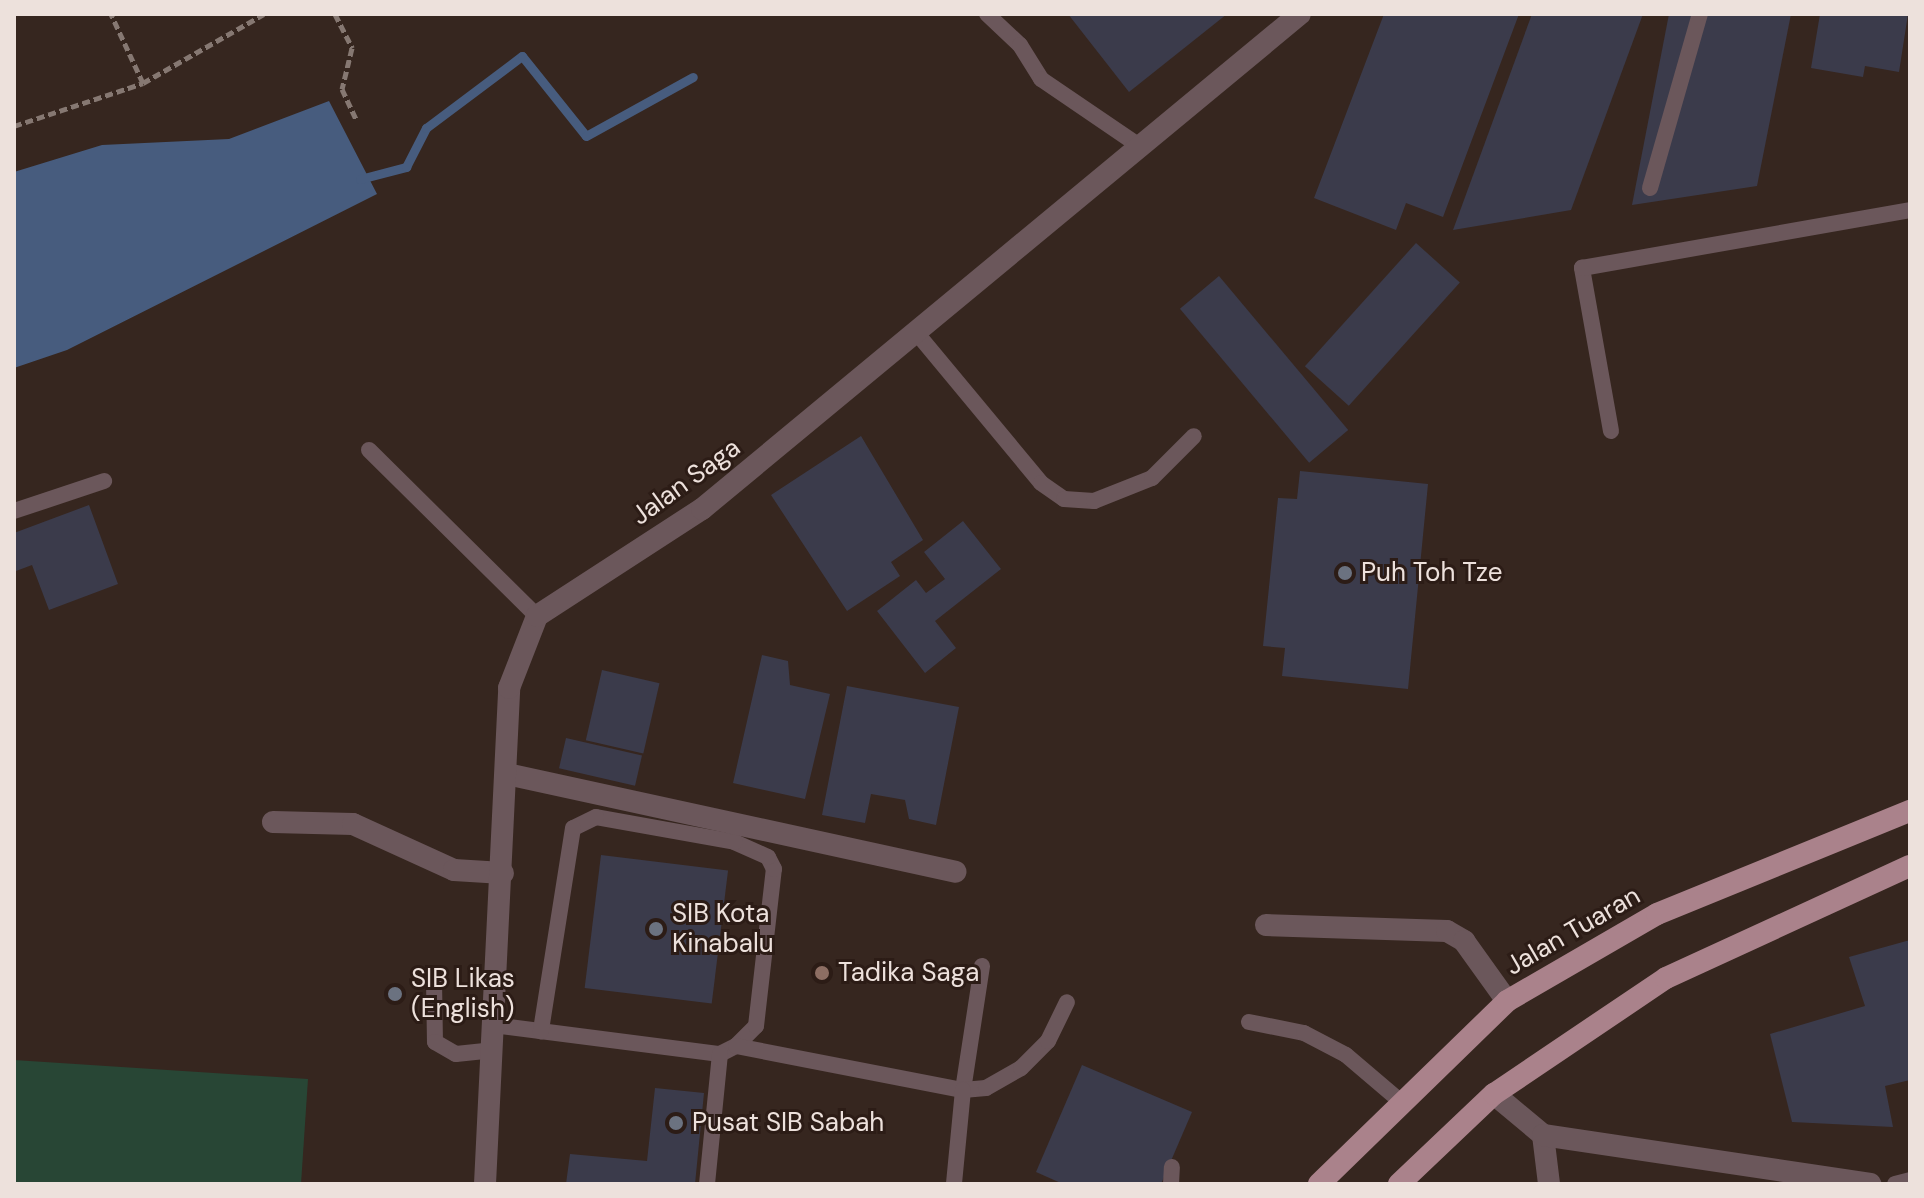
<!DOCTYPE html>
<html>
<head>
<meta charset="utf-8">
<style>
  body { margin:0 }
  #map { position:relative; width:1924px; height:1198px; overflow:hidden; background:#36261f; font-family:"DM Sans",sans-serif }
  div>[style] { position:absolute }
  .green>* { inset:0; background:#284635 }
  .water>* { inset:0; background:#475c7e }
  .stream>* { height:9px; margin:-4.5px; padding:0 4.5px; transform-origin:4.5px; border-radius:4.5px; background:#475c7e }
  .building>* { inset:0; background:#3b3b4b; transform-origin:0 0 }
  .path>* { height:5px; margin-top:-2.5px; transform-origin:0; background:repeating-linear-gradient(90deg,#867872 0 8px,transparent 0 12px) }
  .service>* { height:16px; margin:-8px; padding:0 8px; transform-origin:8px; border-radius:8px; background:#6b575b }
  .minor>* { height:22px; margin:-11px; padding:0 11px; transform-origin:11px; border-radius:11px; background:#6b575b }
  .primary>* { height:22px; margin:-11px; padding:0 11px; transform-origin:11px; border-radius:11px; background:#aa828b }
  .dots>* { width:22px; height:22px; translate:-50% -50%; box-sizing:border-box; border:4px solid #2c1c16; border-radius:50% }
  span { translate:-50% -50%; white-space:nowrap; text-align:center; line-height:1.15; -webkit-text-stroke:6px #2c1c16; paint-order:stroke }
  .street-label { font-size:26px; color:#ede1dc }
  .poi-label { font-size:26px; color:#ede1dc }
  .left { translate:0 -50%; text-align:left }
  .frame { position:absolute; inset:0; border:16px solid #ede1dc; pointer-events:none }
</style>
</head>
<body>
<div id="map">
  <div class="green">
    <i style="clip-path:polygon(14px 1060px,308px 1079px,301px 1184px,14px 1184px)"></i>
  </div>
  <div class="water">
    <i style="clip-path:polygon(329px 101px,377px 194px,67px 350px,14px 368px,14px 172px,102px 145px,229px 139px)"></i>
  </div>
  <div class="stream">
    <i style="left:360px;top:179px;width:48px;rotate:-14.6deg"></i>
    <i style="left:406px;top:167px;width:44px;rotate:-62.9deg"></i>
    <i style="left:426px;top:128px;width:120px;rotate:-36.9deg"></i>
    <i style="left:522px;top:56px;width:102px;rotate:51.3deg"></i>
    <i style="left:586px;top:136px;width:122px;rotate:-28.9deg"></i>
  </div>
  <div class="building">
    <i style="clip-path:polygon(1068px 14px,1227px 14px,1129px 92px)"></i>
    <i style="clip-path:polygon(1384px 14px,1519px 14px,1443px 217px,1406px 203px,1396px 230px,1314px 198px)"></i>
    <i style="clip-path:polygon(1532px 14px,1643px 14px,1571px 210px,1453px 230px)"></i>
    <i style="clip-path:polygon(1669px 14px,1791px 14px,1757px 186px,1632px 205px)"></i>
    <i style="clip-path:polygon(1820px 14px,1908px 14px,1899px 72px,1865px 66px,1863px 77px,1811px 68px)"></i>
    <i style="left:1416px;top:243px;width:59px;height:166px;rotate:42deg"></i>
    <i style="left:1219px;top:276px;width:201px;height:51px;rotate:50deg"></i>
    <i style="clip-path:polygon(861px 436px,923px 540px,891px 562px,900px 576px,847px 611px,771px 495px)"></i>
    <i style="clip-path:polygon(1300px 471px,1428px 484px,1408px 689px,1282px 676px,1285px 648px,1263px 646px,1278px 498px,1297px 499px)"></i>
    <i style="clip-path:polygon(89px 505px,118px 584px,49px 610px,32px 565px,16px 571px,14px 533px)"></i>
    <i style="clip-path:polygon(963px 521px,1001px 569px,935px 621px,956px 648px,925px 673px,877px 611px,916px 580px,926px 593px,945px 579px,924px 552px)"></i>
    <i style="clip-path:polygon(762px 655px,788px 661px,790px 685px,830px 694px,805px 799px,733px 783px)"></i>
    <i style="left:602px;top:670px;width:59px;height:72px;rotate:13deg"></i>
    <i style="clip-path:polygon(847px 686px,959px 707px,936px 825px,909px 819px,905px 800px,871px 794px,865px 823px,822px 815px)"></i>
    <i style="left:566px;top:738px;width:78px;height:31px;rotate:13deg"></i>
    <i style="left:601px;top:855px;width:128px;height:134px;rotate:7deg"></i>
    <i style="clip-path:polygon(1910px 940px,1910px 1080px,1885px 1086px,1893px 1127px,1792px 1122px,1770px 1034px,1865px 1006px,1849px 957px)"></i>
    <i style="clip-path:polygon(1082px 1065px,1192px 1112px,1161px 1184px,1063px 1184px,1036px 1172px)"></i>
    <i style="clip-path:polygon(655px 1088px,704px 1093px,695px 1184px,566px 1184px,570px 1154px,647px 1161px)"></i>
  </div>
  <div class="path">
    <i style="left:335px;top:14px;width:38px;rotate:63deg"></i>
    <i style="left:352px;top:48px;width:42px;rotate:103.7deg"></i>
    <i style="left:342px;top:89px;width:33px;rotate:65deg"></i>
    <i style="left:143px;top:83px;width:139px;rotate:-29.7deg"></i>
    <i style="left:14px;top:126px;width:136px;rotate:-18.4deg"></i>
    <i style="left:143px;top:83px;width:76px;rotate:-114.9deg"></i>
  </div>
  <div class="service">
    <i style="left:987px;top:14px;width:45px;rotate:43.2deg"></i>
    <i style="left:1020px;top:45px;width:40px;rotate:58deg"></i>
    <i style="left:1041px;top:79px;width:121px;rotate:34.2deg"></i>
    <i style="left:1650px;top:188px;width:181px;rotate:-74deg"></i>
    <i style="left:915px;top:331px;width:197px;rotate:50.3deg"></i>
    <i style="left:1041px;top:483px;width:28px;rotate:35deg"></i>
    <i style="left:1064px;top:499px;width:30px;rotate:4deg"></i>
    <i style="left:1094px;top:501px;width:62px;rotate:-21.6deg"></i>
    <i style="left:1152px;top:478px;width:59px;rotate:-45deg"></i>
    <i style="left:1611px;top:431px;width:166px;rotate:-100.1deg"></i>
    <i style="left:1582px;top:268px;width:333px;rotate:-10deg"></i>
    <i style="left:369px;top:450px;width:236px;rotate:44.7deg"></i>
    <i style="left:14px;top:511px;width:95px;rotate:-18.4deg"></i>
    <i style="left:982px;top:966px;width:125px;rotate:98.7deg"></i>
    <i style="left:963px;top:1090px;width:23px;rotate:-5deg"></i>
    <i style="left:986px;top:1088px;width:40px;rotate:-29.7deg"></i>
    <i style="left:1021px;top:1068px;width:38px;rotate:-45deg"></i>
    <i style="left:1048px;top:1041px;width:43px;rotate:-64deg"></i>
    <i style="left:434px;top:980px;width:62px;rotate:89.1deg"></i>
    <i style="left:435px;top:1042px;width:24px;rotate:30deg"></i>
    <i style="left:456px;top:1054px;width:36px;rotate:-6deg"></i>
    <i style="left:1249px;top:1022px;width:56px;rotate:11.3deg"></i>
    <i style="left:1304px;top:1033px;width:47px;rotate:27.6deg"></i>
    <i style="left:1346px;top:1055px;width:71px;rotate:40.4deg"></i>
    <i style="left:493px;top:1025px;width:229px;rotate:7.3deg"></i>
    <i style="left:720px;top:1054px;width:18px;rotate:-27deg"></i>
    <i style="left:736px;top:1046px;width:28px;rotate:-45deg"></i>
    <i style="left:756px;top:1026px;width:158px;rotate:-83.5deg"></i>
    <i style="left:774px;top:869px;width:13px;rotate:-117deg"></i>
    <i style="left:768px;top:857px;width:36px;rotate:-156deg"></i>
    <i style="left:735px;top:842px;width:141px;rotate:-169.8deg"></i>
    <i style="left:596px;top:817px;width:25px;rotate:154deg"></i>
    <i style="left:573px;top:828px;width:206px;rotate:99deg"></i>
    <i style="left:736px;top:1046px;width:231px;rotate:11deg"></i>
    <i style="left:963px;top:1090px;width:94px;rotate:95.5deg"></i>
    <i style="left:707px;top:1184px;width:131px;rotate:-84.3deg"></i>
    <i style="left:1171px;top:1184px;width:17px;rotate:-87deg"></i>
    <i style="left:1895px;top:1184px;width:16px;rotate:-15deg"></i>
  </div>
  <div class="minor">
    <i style="left:507px;top:774px;width:459px;rotate:12.3deg"></i>
    <i style="left:273px;top:822px;width:80px;rotate:1.4deg"></i>
    <i style="left:353px;top:824px;width:111px;rotate:24.5deg"></i>
    <i style="left:454px;top:870px;width:49px;rotate:3.5deg"></i>
    <i style="left:1266px;top:925px;width:181px;rotate:1.9deg"></i>
    <i style="left:1447px;top:931px;width:20px;rotate:30deg"></i>
    <i style="left:1464px;top:941px;width:74px;rotate:54.4deg"></i>
    <i style="left:1494px;top:1094px;width:64px;rotate:39.9deg"></i>
    <i style="left:1543px;top:1135px;width:49px;rotate:83deg"></i>
    <i style="left:1543px;top:1135px;width:331px;rotate:8.5deg"></i>
    <i style="left:485px;top:1184px;width:497px;rotate:-87.2deg"></i>
    <i style="left:509px;top:688px;width:77px;rotate:-68.7deg"></i>
    <i style="left:537px;top:616px;width:197px;rotate:-33deg"></i>
    <i style="left:702px;top:509px;width:776px;rotate:-39.62deg"></i>
  </div>
  <div class="primary">
    <i style="left:1319px;top:1184px;width:262px;rotate:-44.2deg"></i>
    <i style="left:1507px;top:1001px;width:173px;rotate:-30.1deg"></i>
    <i style="left:1657px;top:914px;width:273px;rotate:-22.2deg"></i>
    <i style="left:1399px;top:1184px;width:131px;rotate:-43.5deg"></i>
    <i style="left:1494px;top:1094px;width:207px;rotate:-34deg"></i>
    <i style="left:1666px;top:978px;width:268px;rotate:-24.7deg"></i>
  </div>
  <div class="dots">
    <i style="left:1345px;top:573px;background:#6b7280"></i>
    <i style="left:656px;top:929px;background:#6b7280"></i>
    <i style="left:822px;top:973px;background:#8d6e63"></i>
    <i style="left:395px;top:994px;background:#6b7280"></i>
    <i style="left:676px;top:1123px;background:#6b7280"></i>
  </div>
  <div class="street-label">
    <span style="left:686px;top:482px;rotate:-36deg">Jalan Saga</span>
    <span style="left:1573px;top:931px;rotate:-30deg">Jalan Tuaran</span>
  </div>
  <div class="poi-label">
    <span class="left" style="left:1361px;top:573px">Puh Toh Tze</span>
    <span class="left" style="left:672px;top:929px">SIB Kota<br>Kinabalu</span>
    <span class="left" style="left:838px;top:973px">Tadika Saga</span>
    <span class="left" style="left:411px;top:994px">SIB Likas<br>(English)</span>
    <span class="left" style="left:692px;top:1123px">Pusat SIB Sabah</span>
  </div>
  <div class="frame"></div>
</div>
</body>
</html>
